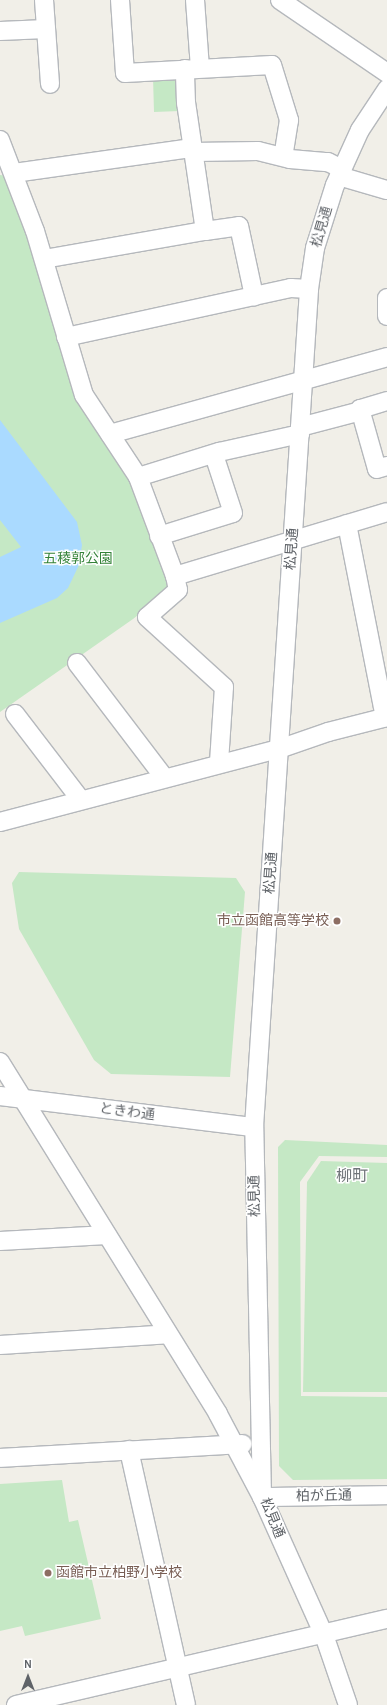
<!DOCTYPE html>
<html>
<head>
<meta charset="utf-8">
<style>
  body { margin:0 }
  #map { position:relative; width:387px; height:1705px; overflow:hidden; background:#f1efe8; font-family:Karla,"Noto Sans JP",sans-serif }
  div>[style] { position:absolute }
  .green>* { inset:0; background:#c5e8c5 }
  .water>* { inset:0; background:#aadaff }
  .roads { filter:drop-shadow(1px 0 #b5b8bc) drop-shadow(-1px 0 #b5b8bc) drop-shadow(0 1px #b5b8bc) drop-shadow(0 -1px #b5b8bc) }
  .minor>* { height:18px; margin:-9px; padding:0 9px; transform-origin:9px; border-radius:9px; background:#fff }
  .dots>* { width:11px; height:11px; translate:-50% -50%; box-sizing:border-box; border:2px solid #fff; border-radius:50% }
  span { translate:-50% -50%; white-space:nowrap; text-align:center; line-height:1.15; -webkit-text-stroke:3px #fff; paint-order:stroke }
  .street-label { font-size:14px; color:#5f6368 }
  .park-label { font-size:14px; color:#348238 }
  .education-label { font-size:14px; color:#785e54 }
  .right { translate:-100% -50%; text-align:right }
  .left { translate:0 -50%; text-align:left }
  .quarter-label { font-size:16px; color:#70757a }
  .north { position:absolute; left:8px; top:1657px; width:40px; height:40px; -webkit-text-stroke:3px #fff; paint-order:stroke; rotate:0deg; font-size:11px; font-weight:700; line-height:16px; text-align:center; color:#5f6368 }
  .north::after { content:''; display:block; margin:auto; width:14px; height:18px; background:#5f6368; clip-path:polygon(50% 0,100% 100%,50% 72%,0 100%) }
</style>
</head>
<body>
<div id="map">
  <div class="green">
    <i style="clip-path:polygon(172px 76px,178px 81px,180px 111px,154px 112px,153px 77px)"></i>
    <i style="clip-path:polygon(0 175px,8px 176px,15px 192px,79px 399px,136px 484px,171px 589px,133px 619px,0 712px)"></i>
    <i style="clip-path:polygon(19px 872px,236px 878px,245px 892px,230px 1077px,111px 1074px,94px 1060px,19px 929px,12px 883px)"></i>
    <i style="clip-path:polygon(285px 1140px,387px 1145px,387px 1157px,319px 1156px,300px 1182px,301px 1396px,387px 1397px,387px 1479px,293px 1480px,279px 1466px,278px 1147px)"></i>
    <i style="clip-path:polygon(321px 1161px,387px 1163px,387px 1392px,303px 1392px,307px 1182px)"></i>
    <i style="clip-path:polygon(62px 1480px,69px 1522px,78px 1520px,101px 1619px,25px 1636px,22px 1626px,0 1631px,0 1484px)"></i>
  </div>
  <div class="water">
    <i style="clip-path:polygon(0 420px,77px 522px,82px 545px,79px 565px,68px 588px,57px 598px,0 623px,0 557px,21px 547px,0 520px)"></i>
  </div>
  <div class="roads">
    <div class="minor">
      <i style="left:44px;top:0;width:84px;rotate:85.9deg"></i>
      <i style="left:120px;top:0;width:73px;rotate:86.1deg"></i>
      <i style="left:125px;top:73px;width:147px;rotate:-3.1deg"></i>
      <i style="left:272px;top:65px;width:58px;rotate:72.8deg"></i>
      <i style="left:289px;top:120px;width:37px;rotate:99deg"></i>
      <i style="left:195px;top:0;width:68px;rotate:85.8deg"></i>
      <i style="left:280px;top:0;width:130px;rotate:34.3deg"></i>
      <i style="left:0;top:31px;width:46px;rotate:-2.5deg"></i>
      <i style="left:0;top:140px;width:97px;rotate:69deg"></i>
      <i style="left:35px;top:231px;width:171px;rotate:73.4deg"></i>
      <i style="left:84px;top:395px;width:98px;rotate:56.6deg"></i>
      <i style="left:138px;top:477px;width:106px;rotate:69.5deg"></i>
      <i style="left:175px;top:576px;width:14px;rotate:78deg"></i>
      <i style="left:178px;top:590px;width:41px;rotate:138.9deg"></i>
      <i style="left:147px;top:617px;width:104px;rotate:42.3deg"></i>
      <i style="left:224px;top:687px;width:76px;rotate:93.8deg"></i>
      <i style="left:193px;top:152px;width:65px;rotate:-0.9deg"></i>
      <i style="left:258px;top:151px;width:33px;rotate:14deg"></i>
      <i style="left:290px;top:159px;width:38px;rotate:5deg"></i>
      <i style="left:328px;top:162px;width:16px;rotate:27deg"></i>
      <i style="left:14px;top:173px;width:180px;rotate:-8deg"></i>
      <i style="left:339px;top:176px;width:50px;rotate:16.3deg"></i>
      <i style="left:205px;top:231px;width:34px;rotate:-8deg"></i>
      <i style="left:239px;top:226px;width:72px;rotate:77.9deg"></i>
      <i style="left:44px;top:259px;width:163px;rotate:-9.9deg"></i>
      <i style="left:205px;top:231px;width:129px;rotate:-98.4deg"></i>
      <i style="left:186px;top:103px;width:34px;rotate:-92deg"></i>
      <i style="left:387px;top:298px;width:18px;rotate:90deg"></i>
      <i style="left:66px;top:337px;width:230px;rotate:-12.3deg"></i>
      <i style="left:291px;top:288px;width:18px;rotate:3deg"></i>
      <i style="left:387px;top:401px;width:28px;rotate:163deg"></i>
      <i style="left:360px;top:409px;width:62px;rotate:74.2deg"></i>
      <i style="left:377px;top:469px;width:10px;rotate:-17deg"></i>
      <i style="left:300px;top:427px;width:63px;rotate:-14.7deg"></i>
      <i style="left:110px;top:434px;width:288px;rotate:-15.5deg"></i>
      <i style="left:138px;top:477px;width:85px;rotate:-17.2deg"></i>
      <i style="left:219px;top:452px;width:83px;rotate:-12.5deg"></i>
      <i style="left:347px;top:524px;width:197px;rotate:78.9deg"></i>
      <i style="left:159px;top:536px;width:77px;rotate:-17.3deg"></i>
      <i style="left:233px;top:513px;width:61px;rotate:-108.1deg"></i>
      <i style="left:175px;top:576px;width:221px;rotate:-16.8deg"></i>
      <i style="left:77px;top:663px;width:143px;rotate:52.7deg"></i>
      <i style="left:15px;top:714px;width:108px;rotate:52.5deg"></i>
      <i style="left:0;top:822px;width:288px;rotate:-14.7deg"></i>
      <i style="left:279px;top:749px;width:52px;rotate:-19.1deg"></i>
      <i style="left:328px;top:732px;width:61px;rotate:-14.3deg"></i>
      <i style="left:0;top:1062px;width:414px;rotate:58.2deg"></i>
      <i style="left:218px;top:1414px;width:94px;rotate:62.1deg"></i>
      <i style="left:262px;top:1497px;width:125px;rotate:-0.9deg"></i>
      <i style="left:0;top:1096px;width:256px;rotate:7deg"></i>
      <i style="left:0;top:1241px;width:107px;rotate:-3.2deg"></i>
      <i style="left:0;top:1345px;width:168px;rotate:-3.7deg"></i>
      <i style="left:129px;top:1450px;width:261px;rotate:77.4deg"></i>
      <i style="left:0;top:1458px;width:243px;rotate:-3.3deg"></i>
      <i style="left:16px;top:1705px;width:381px;rotate:-13.1deg"></i>
      <i style="left:348px;top:1705px;width:74px;rotate:-108.9deg"></i>
      <i style="left:324px;top:1635px;width:151px;rotate:-114.2deg"></i>
      <i style="left:262px;top:1497px;width:370px;rotate:-91.2deg"></i>
      <i style="left:254px;top:1127px;width:840px;rotate:-86.24deg"></i>
      <i style="left:309px;top:289px;width:41px;rotate:-81.7deg"></i>
      <i style="left:315px;top:248px;width:66px;rotate:-72.4deg"></i>
      <i style="left:335px;top:185px;width:60px;rotate:-65.6deg"></i>
      <i style="left:360px;top:130px;width:49px;rotate:-56.6deg"></i>
    </div>
  </div>
  <div class="dots">
    <i style="left:337px;top:921px;background:#8d6e63"></i>
    <i style="left:48px;top:1573px;background:#8d6e63"></i>
  </div>
  <div class="street-label">
    <span style="left:322px;top:227px;rotate:-74deg">松見通</span>
    <span style="left:292px;top:549px;rotate:-86deg">松見通</span>
    <span style="left:271px;top:873px;rotate:-86deg">松見通</span>
    <span style="left:127px;top:1112px;rotate:7deg">ときわ通</span>
    <span style="left:255px;top:1196px;rotate:-91deg">松見通</span>
    <span style="left:324px;top:1496px;rotate:-1deg">柏が丘通</span>
    <span style="left:272px;top:1518px;rotate:68deg">松見通</span>
  </div>
  <div class="park-label">
    <span style="left:78px;top:559px">五稜郭公園</span>
  </div>
  <div class="education-label">
    <span class="right" style="left:329px;top:921px">市立函館高等学校</span>
    <span class="left" style="left:56px;top:1573px">函館市立柏野小学校</span>
  </div>
  <div class="quarter-label">
    <span style="left:352px;top:1176px">柳町</span>
  </div>
  <div class="north">N</div>
</div>
</body>
</html>
